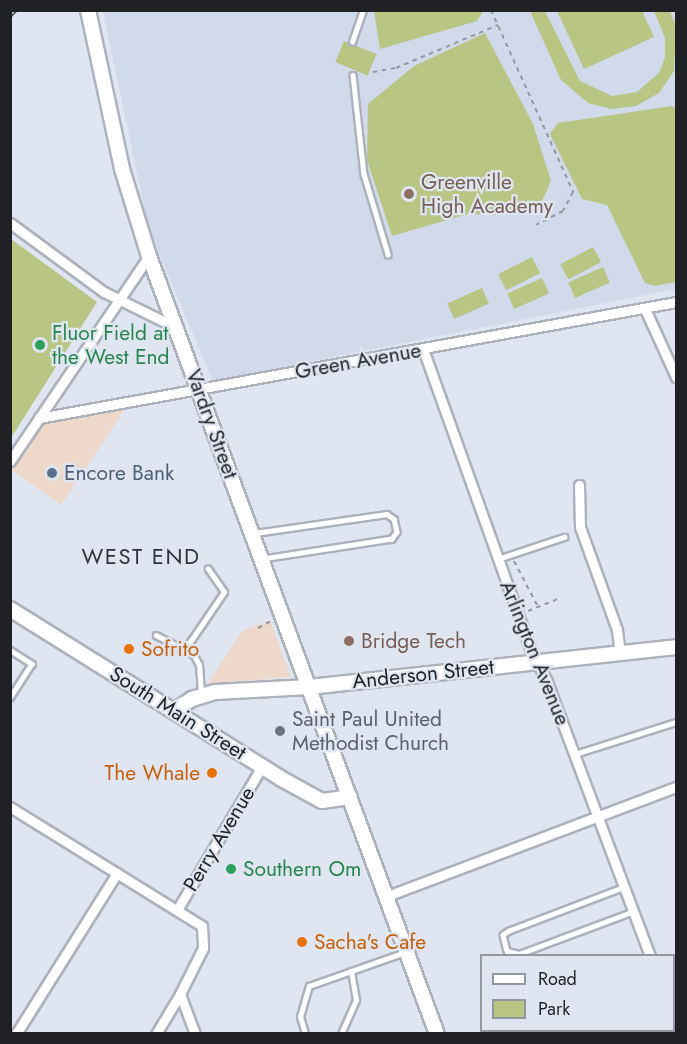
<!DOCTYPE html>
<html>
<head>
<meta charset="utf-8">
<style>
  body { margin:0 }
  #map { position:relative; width:687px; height:1044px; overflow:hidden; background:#e0e6f1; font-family:Jost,sans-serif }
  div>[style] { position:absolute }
  .commercial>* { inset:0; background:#edd8ca }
  .built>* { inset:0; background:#d0daeb }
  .green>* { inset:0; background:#b8c583; transform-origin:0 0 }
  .path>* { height:2px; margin-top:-1px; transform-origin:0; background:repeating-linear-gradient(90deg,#9498a0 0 4.5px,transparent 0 9px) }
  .roads { filter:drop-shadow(2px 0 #acb2bc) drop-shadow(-2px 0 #acb2bc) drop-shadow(0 2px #acb2bc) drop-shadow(0 -2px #acb2bc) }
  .lane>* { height:4.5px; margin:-2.25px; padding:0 2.25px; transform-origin:2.25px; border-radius:2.25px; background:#fff }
  .street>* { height:9px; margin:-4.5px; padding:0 4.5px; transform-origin:4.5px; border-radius:4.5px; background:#fff }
  .secondary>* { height:14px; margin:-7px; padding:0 7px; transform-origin:7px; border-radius:7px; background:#fff }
  .rail>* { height:5px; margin-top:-2.5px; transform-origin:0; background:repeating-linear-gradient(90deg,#e0e6f1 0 9px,#5a5d63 0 18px); box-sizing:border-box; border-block:2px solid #5a5d63 }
  .dots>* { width:16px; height:16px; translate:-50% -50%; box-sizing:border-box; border:3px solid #e0e6f1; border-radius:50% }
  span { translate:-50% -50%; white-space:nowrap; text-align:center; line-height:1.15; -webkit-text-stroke:4.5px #e0e6f1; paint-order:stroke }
  .education-label { font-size:21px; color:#785e54 }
  .left { translate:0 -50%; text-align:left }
  .leisure-label { font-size:21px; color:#27864d }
  .street-label { font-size:21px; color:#1f2125 }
  .service-label { font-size:21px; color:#4e5e75 }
  .food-label { font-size:21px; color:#c56008 }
  .right { translate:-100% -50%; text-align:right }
  .worship-label { font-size:21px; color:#5b616d }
  .neighbourhood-label { font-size:22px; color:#2f333c; letter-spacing:1.5px }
  .frame { position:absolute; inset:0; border:12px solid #1f2125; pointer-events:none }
  .legend { position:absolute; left:480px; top:954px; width:195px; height:78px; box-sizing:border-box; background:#e0e6f1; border:2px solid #93979f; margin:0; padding:8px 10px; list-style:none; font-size:18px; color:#1f2125 }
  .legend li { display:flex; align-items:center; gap:12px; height:30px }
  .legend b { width:30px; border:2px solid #93979f }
</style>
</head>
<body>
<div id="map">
  <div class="commercial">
    <i style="clip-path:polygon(125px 409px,61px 505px,12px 470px,44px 422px)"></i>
    <i style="clip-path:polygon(270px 620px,291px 677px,208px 684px,242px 631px)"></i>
  </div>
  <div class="built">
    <i style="clip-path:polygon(103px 11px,676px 11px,676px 289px,213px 381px,149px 230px)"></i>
  </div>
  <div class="green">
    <i style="clip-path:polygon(483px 11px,477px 21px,380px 49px,374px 11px)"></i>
    <i style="clip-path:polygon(530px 11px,545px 11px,580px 81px,612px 96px,637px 92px,659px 73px,665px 57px,665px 38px,654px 11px,670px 11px,676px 26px,674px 71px,659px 93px,636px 106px,611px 109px,588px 103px,561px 80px)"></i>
    <i style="clip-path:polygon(557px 11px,642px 11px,654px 37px,584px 69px)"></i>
    <i style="clip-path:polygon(485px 33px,533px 124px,551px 181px,541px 203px,498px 215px,468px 214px,392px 236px,367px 160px,368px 104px,414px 66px)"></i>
    <i style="left:344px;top:41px;width:35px;height:23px;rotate:22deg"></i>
    <i style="clip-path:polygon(672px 106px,676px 109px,676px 282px,655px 286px,645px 283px,607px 205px,582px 199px,550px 134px,558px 123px)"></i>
    <i style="clip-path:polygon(11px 239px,97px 302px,11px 438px)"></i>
    <i style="left:593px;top:247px;width:17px;height:37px;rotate:62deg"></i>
    <i style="left:532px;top:257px;width:18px;height:38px;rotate:63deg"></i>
    <i style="left:603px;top:267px;width:17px;height:38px;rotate:66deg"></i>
    <i style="left:542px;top:278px;width:17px;height:38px;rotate:66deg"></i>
    <i style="left:482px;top:288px;width:17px;height:38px;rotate:66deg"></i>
  </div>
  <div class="path">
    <i style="left:491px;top:10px;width:200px;rotate:65.7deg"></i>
    <i style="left:573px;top:192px;width:21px;rotate:118deg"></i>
    <i style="left:563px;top:211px;width:30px;rotate:153deg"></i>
    <i style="left:373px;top:72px;width:23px;rotate:-10deg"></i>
    <i style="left:396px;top:68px;width:111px;rotate:-22.9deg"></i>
    <i style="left:514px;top:561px;width:52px;rotate:62.4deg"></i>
    <i style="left:528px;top:611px;width:35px;rotate:-22deg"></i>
    <i style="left:258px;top:628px;width:15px;rotate:-28deg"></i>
  </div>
  <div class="roads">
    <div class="lane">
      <i style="left:352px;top:42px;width:34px;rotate:-71deg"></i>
      <i style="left:353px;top:75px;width:100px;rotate:83.7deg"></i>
      <i style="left:364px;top:174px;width:84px;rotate:73.3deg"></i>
      <i style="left:255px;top:533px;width:133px;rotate:-8.2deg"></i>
      <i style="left:387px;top:514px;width:9px;rotate:36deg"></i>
      <i style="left:394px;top:519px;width:13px;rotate:77deg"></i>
      <i style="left:397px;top:532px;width:9px;rotate:126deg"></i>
      <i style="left:392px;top:539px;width:131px;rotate:171.2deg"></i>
      <i style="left:498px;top:559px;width:70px;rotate:-18.4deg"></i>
      <i style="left:156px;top:635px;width:41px;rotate:27.8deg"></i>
      <i style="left:10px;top:650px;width:26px;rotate:32deg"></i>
      <i style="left:32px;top:664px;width:40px;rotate:122.9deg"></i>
      <i style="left:201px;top:693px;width:28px;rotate:-94deg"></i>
      <i style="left:199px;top:665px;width:23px;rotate:-119deg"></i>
      <i style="left:188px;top:645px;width:64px;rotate:-55.8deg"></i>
      <i style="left:224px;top:592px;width:28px;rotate:-125deg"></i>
      <i style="left:575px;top:754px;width:106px;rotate:-17.6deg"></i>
      <i style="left:625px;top:887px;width:124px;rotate:159.2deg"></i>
      <i style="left:509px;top:931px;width:7px;rotate:146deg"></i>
      <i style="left:503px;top:935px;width:16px;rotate:76deg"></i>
      <i style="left:507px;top:951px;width:12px;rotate:14deg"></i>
      <i style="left:519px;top:954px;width:123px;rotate:-20.5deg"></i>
      <i style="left:305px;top:1034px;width:18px;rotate:-106deg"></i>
      <i style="left:300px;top:1017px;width:32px;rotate:-74deg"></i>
      <i style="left:309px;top:986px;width:102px;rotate:-19.5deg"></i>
      <i style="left:341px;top:1034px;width:37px;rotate:-66deg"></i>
      <i style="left:356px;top:1000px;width:29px;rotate:-100deg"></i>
    </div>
    <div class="street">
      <i style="left:10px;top:223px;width:117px;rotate:36.3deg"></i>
      <i style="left:104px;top:292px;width:79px;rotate:26.2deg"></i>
      <i style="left:645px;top:309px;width:75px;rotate:65.5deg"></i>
      <i style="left:423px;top:349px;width:320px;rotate:70.3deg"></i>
      <i style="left:531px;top:650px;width:36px;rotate:63deg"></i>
      <i style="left:547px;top:682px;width:293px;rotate:69.4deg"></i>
      <i style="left:39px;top:418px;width:647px;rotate:-10.32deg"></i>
      <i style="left:10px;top:461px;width:248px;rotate:-55.9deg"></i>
      <i style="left:579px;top:485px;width:42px;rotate:88.6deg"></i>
      <i style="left:580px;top:527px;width:109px;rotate:70.2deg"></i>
      <i style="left:617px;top:630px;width:23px;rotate:83deg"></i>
      <i style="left:10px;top:807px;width:226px;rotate:31.8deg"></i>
      <i style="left:202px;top:926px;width:22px;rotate:87deg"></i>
      <i style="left:203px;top:948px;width:51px;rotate:116.6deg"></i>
      <i style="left:180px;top:994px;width:43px;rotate:69.4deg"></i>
      <i style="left:387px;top:896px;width:309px;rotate:-20.7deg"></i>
      <i style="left:177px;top:910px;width:167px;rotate:-59.4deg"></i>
      <i style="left:674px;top:1017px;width:8px;rotate:76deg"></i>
      <i style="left:16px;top:1034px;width:190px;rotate:-57.9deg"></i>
      <i style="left:156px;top:1034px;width:47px;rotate:-59deg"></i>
      <i style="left:656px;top:1034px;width:9px;rotate:-27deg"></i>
    </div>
    <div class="secondary">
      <i style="left:88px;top:10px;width:163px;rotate:77.9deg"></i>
      <i style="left:122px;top:169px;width:91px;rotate:72.8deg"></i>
      <i style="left:149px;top:256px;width:830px;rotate:69.69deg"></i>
      <i style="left:10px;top:609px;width:319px;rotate:32deg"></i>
      <i style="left:280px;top:778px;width:48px;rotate:28.7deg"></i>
      <i style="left:322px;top:801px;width:28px;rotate:-8deg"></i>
      <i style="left:174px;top:711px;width:22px;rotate:-34deg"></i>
      <i style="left:192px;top:699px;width:24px;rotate:-17deg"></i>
      <i style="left:215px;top:692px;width:94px;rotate:-3deg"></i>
      <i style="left:309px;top:687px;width:369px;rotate:-6.2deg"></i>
    </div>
  </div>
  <div class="rail">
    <i style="left:10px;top:15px;width:7px;rotate:-45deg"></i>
  </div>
  <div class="dots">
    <i style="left:409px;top:194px;background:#8d6e63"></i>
    <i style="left:40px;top:345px;background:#2e9e5b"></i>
    <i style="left:52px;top:473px;background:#5c6f8a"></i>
    <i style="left:349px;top:641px;background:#8d6e63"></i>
    <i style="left:129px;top:649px;background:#e8710a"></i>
    <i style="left:280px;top:731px;background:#6b7280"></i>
    <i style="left:212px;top:773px;background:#e8710a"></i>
    <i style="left:231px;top:869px;background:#2e9e5b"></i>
    <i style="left:302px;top:942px;background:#e8710a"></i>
  </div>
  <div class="education-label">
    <span class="left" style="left:421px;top:194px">Greenville<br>High Academy</span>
    <span class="left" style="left:361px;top:641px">Bridge Tech</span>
  </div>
  <div class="leisure-label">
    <span class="left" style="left:52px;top:345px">Fluor Field at<br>the West End</span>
    <span class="left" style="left:243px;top:869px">Southern Om</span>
  </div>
  <div class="street-label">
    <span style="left:358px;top:361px;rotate:-10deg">Green Avenue</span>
    <span style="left:212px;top:424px;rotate:70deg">Vardry Street</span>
    <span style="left:535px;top:653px;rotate:68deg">Arlington Avenue</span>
    <span style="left:423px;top:674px;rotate:-6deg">Anderson Street</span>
    <span style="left:178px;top:713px;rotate:32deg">South Main Street</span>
    <span style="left:219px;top:839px;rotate:-59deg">Perry Avenue</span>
  </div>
  <div class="service-label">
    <span class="left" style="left:64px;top:473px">Encore Bank</span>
  </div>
  <div class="food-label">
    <span class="left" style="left:141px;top:649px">Sofrito</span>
    <span class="right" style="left:200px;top:773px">The Whale</span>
    <span class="left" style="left:314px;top:942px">Sacha's Cafe</span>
  </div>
  <div class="worship-label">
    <span class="left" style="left:292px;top:731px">Saint Paul United<br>Methodist Church</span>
  </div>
  <div class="neighbourhood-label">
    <span style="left:141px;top:557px">WEST END</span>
  </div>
  <div class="frame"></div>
  <ul class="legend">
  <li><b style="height:8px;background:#fff"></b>Road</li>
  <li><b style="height:16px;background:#b8c583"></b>Park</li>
  </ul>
</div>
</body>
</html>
